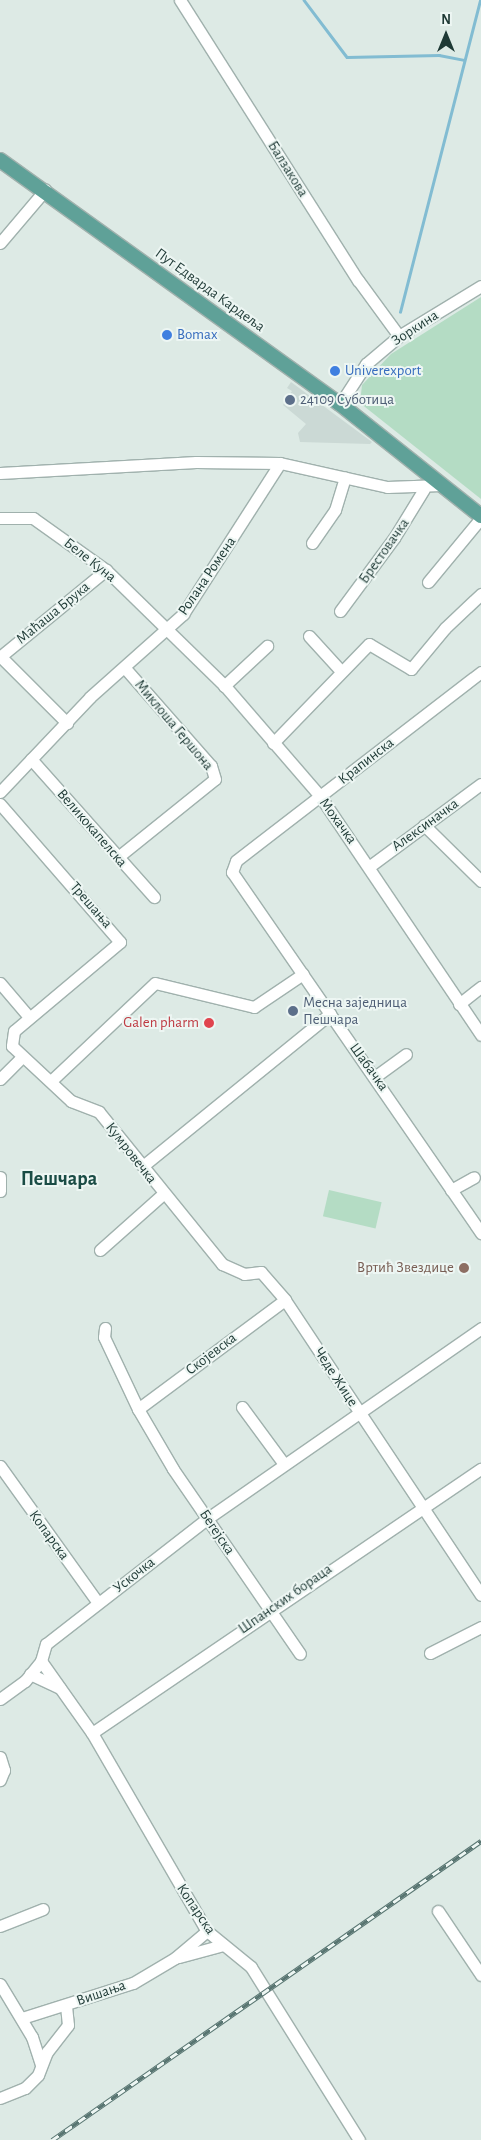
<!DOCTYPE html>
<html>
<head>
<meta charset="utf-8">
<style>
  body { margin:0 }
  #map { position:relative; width:481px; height:2140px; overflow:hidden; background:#ddeae5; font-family:"Alegreya Sans",sans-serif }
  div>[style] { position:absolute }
  .built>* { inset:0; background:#cbd9d5 }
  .green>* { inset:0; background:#b4dcc4; transform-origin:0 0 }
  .stream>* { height:2.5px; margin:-1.25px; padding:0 1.25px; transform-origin:1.25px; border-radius:1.25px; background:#82bcd2 }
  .roads { filter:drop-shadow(1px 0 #a0b1ad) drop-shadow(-1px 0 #a0b1ad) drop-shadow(0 1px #a0b1ad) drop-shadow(0 -1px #a0b1ad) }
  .minor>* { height:11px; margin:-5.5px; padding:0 5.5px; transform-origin:5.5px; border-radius:5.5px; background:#fff }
  .major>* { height:14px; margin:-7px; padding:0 7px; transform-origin:7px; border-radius:7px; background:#5fa198 }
  .rail>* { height:4.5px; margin-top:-2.25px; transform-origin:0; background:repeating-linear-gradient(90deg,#edf6f3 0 8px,#587571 0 16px); box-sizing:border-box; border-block:1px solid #587571 }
  .dots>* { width:14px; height:14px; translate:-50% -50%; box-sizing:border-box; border:2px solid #edf6f3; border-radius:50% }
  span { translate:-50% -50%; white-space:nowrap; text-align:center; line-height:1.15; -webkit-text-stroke:4px #edf6f3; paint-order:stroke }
  .street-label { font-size:15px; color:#1e3935 }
  .shop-label { font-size:15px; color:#366cbe }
  .left { translate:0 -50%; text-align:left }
  .service-label { font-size:15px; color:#4e5e75 }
  .health-label { font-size:15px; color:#be3a42 }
  .right { translate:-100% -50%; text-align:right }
  .education-label { font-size:15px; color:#785e54 }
  .district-label { font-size:20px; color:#1a4c45; font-weight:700 }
  .north { position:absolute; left:421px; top:10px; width:50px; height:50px; -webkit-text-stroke:4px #edf6f3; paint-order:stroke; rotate:0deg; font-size:14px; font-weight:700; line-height:20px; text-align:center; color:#1e3935 }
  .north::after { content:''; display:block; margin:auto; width:18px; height:22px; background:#1e3935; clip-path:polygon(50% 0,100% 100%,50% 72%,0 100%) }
</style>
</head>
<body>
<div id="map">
  <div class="built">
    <i style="clip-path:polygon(291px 382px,372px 442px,370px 444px,300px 442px,298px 433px,306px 424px,283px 405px,292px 391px,287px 388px)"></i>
  </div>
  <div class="green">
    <i style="clip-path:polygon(481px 297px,481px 499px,360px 403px,362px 385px,391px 354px)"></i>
    <i style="left:329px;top:1190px;width:54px;height:27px;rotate:13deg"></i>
  </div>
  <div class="stream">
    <i style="left:304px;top:0;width:71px;rotate:53deg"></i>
    <i style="left:347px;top:57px;width:92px;rotate:-1.2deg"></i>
    <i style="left:439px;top:55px;width:25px;rotate:11deg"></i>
    <i style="left:400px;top:312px;width:322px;rotate:-75.6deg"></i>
  </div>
  <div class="roads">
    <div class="minor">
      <i style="left:180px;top:0;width:332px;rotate:57.6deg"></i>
      <i style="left:358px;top:280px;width:69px;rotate:53.8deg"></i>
      <i style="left:0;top:243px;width:70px;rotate:-49.7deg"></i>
      <i style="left:340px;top:404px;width:48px;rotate:-57deg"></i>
      <i style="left:366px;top:364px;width:43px;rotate:-40.3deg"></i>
      <i style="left:399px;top:336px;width:96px;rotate:-31.4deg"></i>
      <i style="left:0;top:473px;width:196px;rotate:-3.2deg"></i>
      <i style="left:196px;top:462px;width:84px;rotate:0.7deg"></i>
      <i style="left:0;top:518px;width:33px"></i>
      <i style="left:33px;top:518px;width:90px;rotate:35.5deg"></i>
      <i style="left:106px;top:570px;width:166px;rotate:44.3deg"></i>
      <i style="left:225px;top:686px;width:145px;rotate:49.2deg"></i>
      <i style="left:320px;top:796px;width:288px;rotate:56deg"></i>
      <i style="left:312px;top:543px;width:40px;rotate:-55.1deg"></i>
      <i style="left:335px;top:510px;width:34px;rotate:-73deg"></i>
      <i style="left:428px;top:582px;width:83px;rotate:-50.4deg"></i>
      <i style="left:340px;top:611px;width:91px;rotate:-53.5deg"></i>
      <i style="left:394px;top:538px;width:57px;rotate:-58.5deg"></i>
      <i style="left:309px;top:636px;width:47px;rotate:47.6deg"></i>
      <i style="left:0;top:656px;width:95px;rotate:45deg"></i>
      <i style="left:1px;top:656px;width:136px;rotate:-39.3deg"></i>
      <i style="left:481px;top:672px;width:309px;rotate:142.4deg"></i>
      <i style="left:236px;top:861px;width:12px;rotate:110deg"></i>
      <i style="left:232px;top:872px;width:439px;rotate:55.4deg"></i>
      <i style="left:224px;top:686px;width:59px;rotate:-42.9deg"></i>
      <i style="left:273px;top:743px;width:138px;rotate:-45.9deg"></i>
      <i style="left:369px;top:644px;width:49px;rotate:30.8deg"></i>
      <i style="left:411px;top:669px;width:53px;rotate:-50.3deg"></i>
      <i style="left:445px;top:628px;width:50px;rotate:-43.4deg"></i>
      <i style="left:31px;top:759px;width:185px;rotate:48.3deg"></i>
      <i style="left:0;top:792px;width:131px;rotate:-46.5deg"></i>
      <i style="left:90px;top:697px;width:125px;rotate:-41.7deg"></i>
      <i style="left:183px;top:614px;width:179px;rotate:-57.3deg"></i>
      <i style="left:280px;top:463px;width:110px;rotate:12.6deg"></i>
      <i style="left:387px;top:487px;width:54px;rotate:-2.1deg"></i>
      <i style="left:0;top:804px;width:183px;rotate:49deg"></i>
      <i style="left:120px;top:942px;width:138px;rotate:140deg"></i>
      <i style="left:14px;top:1031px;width:15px;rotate:98deg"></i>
      <i style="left:12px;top:1046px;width:81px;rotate:43deg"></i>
      <i style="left:71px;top:1101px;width:30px;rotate:21deg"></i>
      <i style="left:99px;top:1112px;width:196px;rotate:51deg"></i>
      <i style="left:222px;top:1264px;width:24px;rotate:24deg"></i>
      <i style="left:244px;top:1274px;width:17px;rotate:-7deg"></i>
      <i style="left:261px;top:1272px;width:37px;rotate:49deg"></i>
      <i style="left:285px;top:1300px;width:354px;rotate:56.4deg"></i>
      <i style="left:424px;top:825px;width:80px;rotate:44.5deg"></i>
      <i style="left:118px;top:857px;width:124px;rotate:-38.8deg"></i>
      <i style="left:215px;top:779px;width:14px;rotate:-107deg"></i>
      <i style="left:211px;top:766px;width:130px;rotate:-131.3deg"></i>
      <i style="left:370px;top:866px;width:138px;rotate:-36.5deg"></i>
      <i style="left:0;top:983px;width:45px;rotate:49.5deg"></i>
      <i style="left:459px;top:1004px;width:28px;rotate:-38deg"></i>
      <i style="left:376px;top:1076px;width:37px;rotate:-36deg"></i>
      <i style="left:0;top:1079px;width:31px;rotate:-45deg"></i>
      <i style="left:52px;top:1080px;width:141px;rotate:-43.3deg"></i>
      <i style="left:155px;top:983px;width:102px;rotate:13.6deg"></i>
      <i style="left:254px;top:1007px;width:59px;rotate:-34deg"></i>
      <i style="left:144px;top:1165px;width:240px;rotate:-39.1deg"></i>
      <i style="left:0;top:1177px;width:14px;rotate:90deg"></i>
      <i style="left:451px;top:1190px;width:26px;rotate:-29deg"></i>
      <i style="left:100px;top:1250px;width:84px;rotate:-41.6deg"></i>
      <i style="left:105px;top:1328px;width:9px;rotate:96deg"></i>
      <i style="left:104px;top:1337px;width:80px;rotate:64.7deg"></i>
      <i style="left:138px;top:1409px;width:69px;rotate:59.7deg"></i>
      <i style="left:173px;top:1469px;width:224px;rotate:55.5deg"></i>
      <i style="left:242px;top:1407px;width:71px;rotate:53.6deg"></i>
      <i style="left:138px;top:1409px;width:183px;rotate:-36.6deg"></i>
      <i style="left:0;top:1466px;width:168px;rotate:54.4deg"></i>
      <i style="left:430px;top:1653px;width:57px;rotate:-27deg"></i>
      <i style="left:41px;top:1661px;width:88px;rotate:54.7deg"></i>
      <i style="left:92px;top:1733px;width:229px;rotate:59.9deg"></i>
      <i style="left:207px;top:1931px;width:57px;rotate:39.3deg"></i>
      <i style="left:251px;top:1967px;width:204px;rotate:58deg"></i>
      <i style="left:30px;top:1674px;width:33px;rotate:25deg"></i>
      <i style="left:0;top:1699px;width:31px;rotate:-36deg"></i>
      <i style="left:25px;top:1681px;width:26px;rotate:-51deg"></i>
      <i style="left:41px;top:1661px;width:18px;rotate:-74deg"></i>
      <i style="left:46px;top:1644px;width:205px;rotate:-37.9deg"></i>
      <i style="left:208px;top:1518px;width:333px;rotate:-34.8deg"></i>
      <i style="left:92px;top:1733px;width:470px;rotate:-34.2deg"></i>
      <i style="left:0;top:1757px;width:14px;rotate:73deg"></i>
      <i style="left:4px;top:1770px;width:11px;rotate:112deg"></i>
      <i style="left:438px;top:1911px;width:77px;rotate:56.1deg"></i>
      <i style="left:0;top:1926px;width:46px;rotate:-21.6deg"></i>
      <i style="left:179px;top:1957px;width:46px;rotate:-15.3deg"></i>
      <i style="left:0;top:1984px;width:62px;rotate:58.9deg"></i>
      <i style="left:32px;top:2037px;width:29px;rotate:72deg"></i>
      <i style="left:22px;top:2018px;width:116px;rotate:-17.5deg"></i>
      <i style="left:133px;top:1983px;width:49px;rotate:-30.8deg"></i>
      <i style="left:175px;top:1958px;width:42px;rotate:-40.2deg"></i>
      <i style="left:0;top:2098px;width:27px;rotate:-22deg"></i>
      <i style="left:25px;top:2088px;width:18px;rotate:-45deg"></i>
      <i style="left:38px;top:2075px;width:25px;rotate:-69deg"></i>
      <i style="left:47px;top:2052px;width:34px;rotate:-52deg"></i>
      <i style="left:68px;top:2025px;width:20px;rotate:-96deg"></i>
    </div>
    <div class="major">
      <i style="left:0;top:160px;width:418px;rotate:35.7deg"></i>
      <i style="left:340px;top:404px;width:180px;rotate:38.5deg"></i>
    </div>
  </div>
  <div class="rail">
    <i style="left:52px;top:2140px;width:523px;rotate:-34.88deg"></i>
  </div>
  <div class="dots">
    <i style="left:167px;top:335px;background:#3f7fe0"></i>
    <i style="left:335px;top:371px;background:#3f7fe0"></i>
    <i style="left:290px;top:400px;background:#5c6f8a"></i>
    <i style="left:293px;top:1011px;background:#5c6f8a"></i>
    <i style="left:209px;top:1023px;background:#e0444e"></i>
    <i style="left:464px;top:1268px;background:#8d6e63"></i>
  </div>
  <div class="street-label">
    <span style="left:288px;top:169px;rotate:58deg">Балзакова</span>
    <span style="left:210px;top:290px;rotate:36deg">Пут Едварда Кардеља</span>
    <span style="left:415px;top:328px;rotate:-33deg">Зоркина</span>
    <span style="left:384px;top:551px;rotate:-55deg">Брестовачка</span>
    <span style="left:90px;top:560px;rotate:38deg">Беле Куна</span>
    <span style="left:207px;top:576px;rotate:-56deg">Ролана Ромена</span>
    <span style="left:53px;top:613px;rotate:-39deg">Маћаша Брука</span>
    <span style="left:174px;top:725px;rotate:50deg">Миклоша Гершона</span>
    <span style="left:366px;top:761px;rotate:-38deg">Крапинска</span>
    <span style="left:338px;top:821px;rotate:54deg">Мохачка</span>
    <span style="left:425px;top:825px;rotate:-36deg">Алексиначка</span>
    <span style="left:92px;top:828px;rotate:49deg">Великокапелска</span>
    <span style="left:91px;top:905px;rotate:49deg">Трешања</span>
    <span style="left:369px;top:1067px;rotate:54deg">Шабачка</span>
    <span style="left:131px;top:1153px;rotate:52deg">Кумровечка</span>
    <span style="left:211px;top:1354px;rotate:-37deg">Скојевска</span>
    <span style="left:336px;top:1377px;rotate:57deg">Чеде Жице</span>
    <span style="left:217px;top:1532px;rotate:56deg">Бегејска</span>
    <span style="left:49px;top:1535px;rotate:54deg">Копарска</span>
    <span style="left:134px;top:1575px;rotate:-38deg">Ускочка</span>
    <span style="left:285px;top:1599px;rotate:-35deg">Шпанских бораца</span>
    <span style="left:196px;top:1909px;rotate:56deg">Копарска</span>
    <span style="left:101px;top:1993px;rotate:-19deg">Вишања</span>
  </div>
  <div class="shop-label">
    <span class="left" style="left:177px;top:335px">Bomax</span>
    <span class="left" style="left:345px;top:371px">Univerexport</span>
  </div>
  <div class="service-label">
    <span class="left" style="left:300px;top:400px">24109 Суботица</span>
    <span class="left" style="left:303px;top:1011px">Месна заједница<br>Пешчара</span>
  </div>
  <div class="health-label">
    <span class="right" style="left:199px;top:1023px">Galen pharm</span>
  </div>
  <div class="education-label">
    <span class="right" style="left:454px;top:1268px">Вртић Звездице</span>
  </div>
  <div class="district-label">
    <span style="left:59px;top:1179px">Пешчара</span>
  </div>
  <div class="north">N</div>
</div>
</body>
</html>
